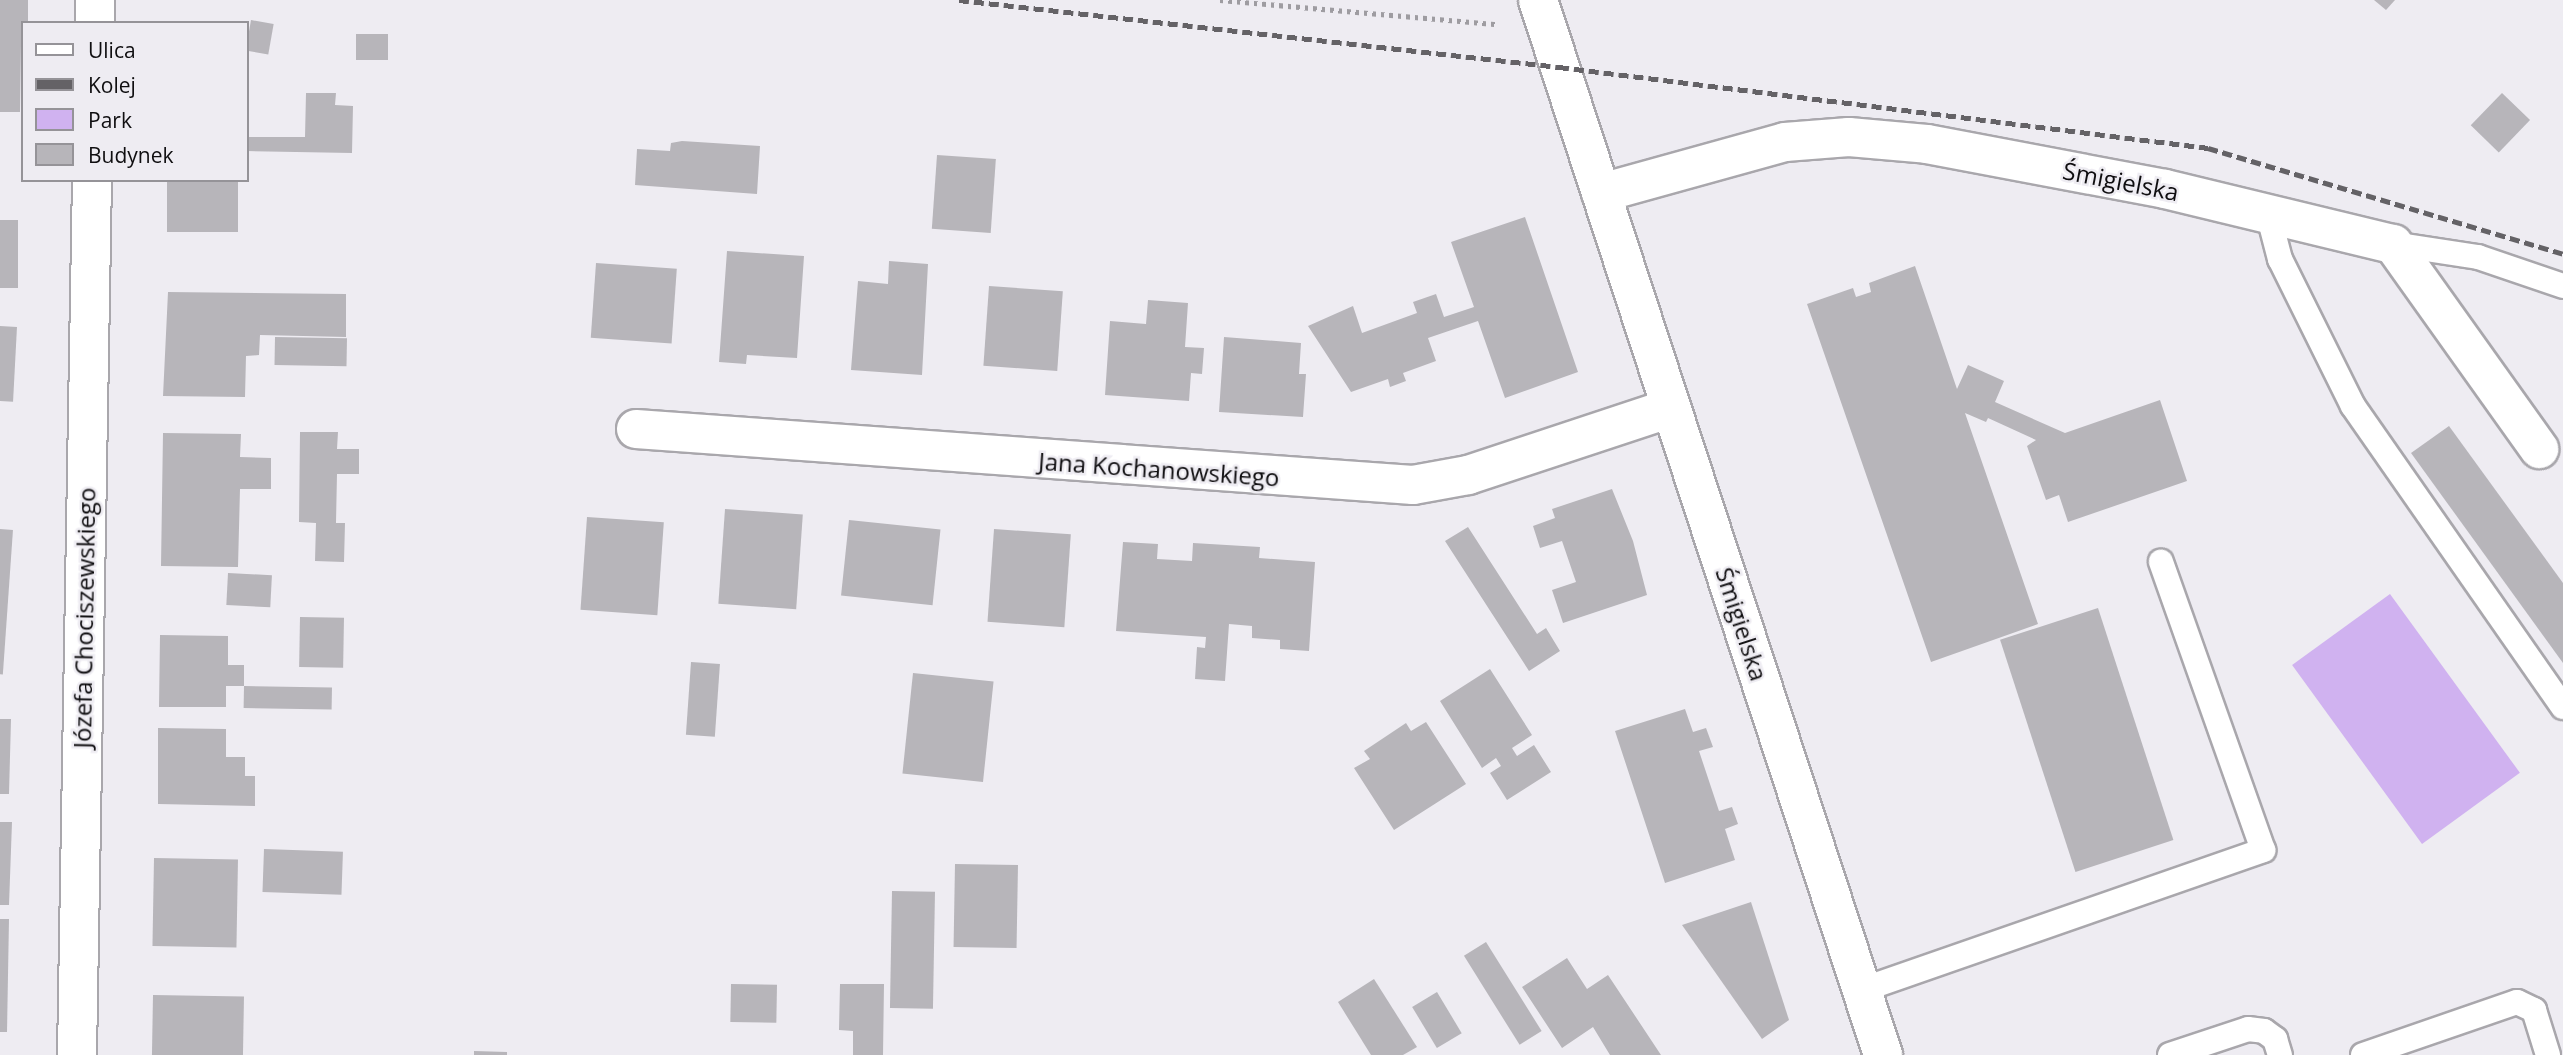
<!DOCTYPE html>
<html>
<head>
<meta charset="utf-8">
<style>
  body { margin:0 }
  #map { position:relative; width:2563px; height:1055px; overflow:hidden; background:#eeecf2; font-family:"Open Sans",sans-serif }
  div>[style] { position:absolute }
  .green>* { inset:0; background:#d0b2f0; transform-origin:0 0 }
  .building>* { inset:0; background:#b7b5ba; transform-origin:0 0 }
  .path>* { height:4.5px; margin-top:-2.25px; transform-origin:0; background:repeating-linear-gradient(90deg,#9e9ca1 0 3.5px,transparent 0 8.5px) }
  .roads { filter:drop-shadow(2px 0 #a9a7ac) drop-shadow(-2px 0 #a9a7ac) drop-shadow(0 2px #a9a7ac) drop-shadow(0 -2px #a9a7ac) }
  .service>* { height:24px; margin:-12px; padding:0 12px; transform-origin:12px; border-radius:12px; background:#fff }
  .minor>* { height:38px; margin:-19px; padding:0 19px; transform-origin:19px; border-radius:19px; background:#fff }
  .tertiary>* { height:38px; margin:-19px; padding:0 19px; transform-origin:19px; border-radius:19px; background:#fff }
  .rail>* { height:5px; margin-top:-2.5px; transform-origin:0; background:repeating-linear-gradient(90deg,#646266 0 10px,transparent 0 15px) }
  span { translate:-50% -50%; white-space:nowrap; text-align:center; line-height:1.15; -webkit-text-stroke:5px #eeecf2; paint-order:stroke }
  .street-label { font-size:24px; color:#0f0e10 }
  .legend { position:absolute; left:21px; top:21px; width:228px; height:161px; box-sizing:border-box; background:#eeecf2; border:2px solid #959398; margin:0; padding:9px 12px; list-style:none; font-size:21px; color:#0f0e10 }
  .legend li { display:flex; align-items:center; gap:14px; height:35px }
  .legend b { width:35px; border:2px solid #959398 }
</style>
</head>
<body>
<div id="map">
  <div class="green">
    <i style="left:2390px;top:594px;width:221px;height:121px;rotate:54deg"></i>
  </div>
  <div class="building">
    <i style="clip-path:polygon(0 0,28px 0,28px 23px,23px 23px,21px 45px,20px 112px,0 112px)"></i>
    <i style="clip-path:polygon(2374px 0,2395px 0,2386px 10px)"></i>
    <i style="left:251px;top:20px;width:23px;height:31px;rotate:10deg"></i>
    <i style="left:356px;top:34px;width:32px;height:26px"></i>
    <i style="clip-path:polygon(306px 93px,336px 93px,335px 105px,353px 106px,352px 153px,247px 151px,247px 137px,305px 137px)"></i>
    <i style="left:2502px;top:93px;width:39px;height:45px;rotate:44deg"></i>
    <i style="clip-path:polygon(682px 141px,760px 146px,757px 194px,635px 185px,637px 149px,670px 151px,671px 143px)"></i>
    <i style="left:937px;top:155px;width:59px;height:74px;rotate:4deg"></i>
    <i style="left:167px;top:180px;width:71px;height:52px"></i>
    <i style="clip-path:polygon(1525px 217px,1578px 372px,1505px 398px,1478px 321px,1428px 338px,1436px 361px,1403px 373px,1406px 381px,1390px 387px,1388px 379px,1351px 392px,1308px 326px,1353px 306px,1362px 333px,1417px 313px,1413px 302px,1436px 294px,1444px 317px,1474px 307px,1451px 242px)"></i>
    <i style="left:0;top:220px;width:18px;height:68px"></i>
    <i style="clip-path:polygon(727px 251px,804px 256px,797px 358px,747px 355px,746px 364px,719px 362px)"></i>
    <i style="clip-path:polygon(889px 261px,928px 264px,922px 375px,851px 370px,858px 281px,888px 284px)"></i>
    <i style="left:596px;top:263px;width:81px;height:75px;rotate:4deg"></i>
    <i style="clip-path:polygon(1915px 266px,1957px 389px,1968px 365px,2004px 381px,1995px 402px,2065px 433px,2160px 400px,2187px 481px,2068px 522px,2059px 495px,2046px 500px,2027px 446px,2036px 440px,1988px 418px,1986px 422px,1965px 413px,2038px 624px,1931px 662px,1807px 304px,1853px 288px,1856px 297px,1871px 292px,1869px 283px)"></i>
    <i style="left:989px;top:286px;width:74px;height:80px;rotate:4deg"></i>
    <i style="clip-path:polygon(168px 292px,346px 294px,346px 337px,260px 335px,259px 355px,246px 356px,245px 397px,163px 396px)"></i>
    <i style="clip-path:polygon(1148px 300px,1188px 303px,1185px 347px,1204px 348px,1202px 374px,1191px 373px,1189px 401px,1105px 395px,1110px 321px,1146px 324px)"></i>
    <i style="left:0;top:326px;width:17px;height:75px;rotate:3deg"></i>
    <i style="left:275px;top:337px;width:72px;height:28px;rotate:1deg"></i>
    <i style="clip-path:polygon(1224px 337px,1301px 343px,1299px 374px,1306px 374px,1303px 417px,1219px 412px)"></i>
    <i style="clip-path:polygon(2449px 426px,2563px 583px,2563px 663px,2411px 453px)"></i>
    <i style="clip-path:polygon(300px 432px,338px 432px,337px 449px,359px 449px,359px 474px,337px 474px,336px 523px,345px 523px,344px 562px,315px 561px,316px 523px,299px 522px)"></i>
    <i style="clip-path:polygon(163px 433px,241px 434px,240px 457px,271px 458px,271px 489px,240px 489px,238px 567px,161px 566px)"></i>
    <i style="clip-path:polygon(1612px 489px,1633px 541px,1647px 595px,1563px 623px,1552px 590px,1576px 582px,1562px 541px,1540px 548px,1533px 526px,1555px 518px,1552px 509px)"></i>
    <i style="left:725px;top:509px;width:78px;height:95px;rotate:4deg"></i>
    <i style="left:587px;top:517px;width:77px;height:93px;rotate:4deg"></i>
    <i style="left:849px;top:520px;width:92px;height:76px;rotate:6deg"></i>
    <i style="clip-path:polygon(1468px 527px,1537px 634px,1546px 628px,1560px 651px,1529px 671px,1445px 541px)"></i>
    <i style="left:0;top:529px;width:13px;height:145px;rotate:4deg"></i>
    <i style="left:994px;top:529px;width:77px;height:93px;rotate:4deg"></i>
    <i style="clip-path:polygon(1123px 542px,1158px 544px,1157px 559px,1192px 561px,1193px 543px,1260px 547px,1259px 558px,1315px 562px,1309px 651px,1280px 649px,1280px 640px,1252px 638px,1252px 626px,1229px 624px,1225px 681px,1195px 679px,1197px 647px,1205px 648px,1206px 637px,1116px 631px)"></i>
    <i style="left:228px;top:573px;width:44px;height:32px;rotate:3deg"></i>
    <i style="left:2098px;top:608px;width:244px;height:103px;rotate:72deg"></i>
    <i style="left:300px;top:617px;width:44px;height:50px;rotate:1deg"></i>
    <i style="clip-path:polygon(160px 635px,228px 636px,228px 665px,244px 665px,244px 686px,226px 686px,226px 707px,159px 707px)"></i>
    <i style="left:691px;top:662px;width:29px;height:73px;rotate:4deg"></i>
    <i style="clip-path:polygon(1490px 669px,1532px 735px,1512px 748px,1517px 756px,1534px 745px,1551px 772px,1507px 800px,1490px 773px,1501px 766px,1496px 758px,1482px 768px,1440px 701px)"></i>
    <i style="left:913px;top:673px;width:81px;height:101px;rotate:6deg"></i>
    <i style="left:244px;top:686px;width:88px;height:22px;rotate:1deg"></i>
    <i style="clip-path:polygon(1685px 709px,1693px 732px,1706px 728px,1713px 747px,1699px 751px,1719px 811px,1732px 807px,1738px 824px,1725px 829px,1735px 860px,1665px 883px,1615px 731px)"></i>
    <i style="clip-path:polygon(0 719px,11px 719px,9px 794px,0 794px)"></i>
    <i style="clip-path:polygon(1426px 722px,1466px 784px,1394px 830px,1354px 768px,1370px 759px,1364px 751px,1406px 723px,1411px 731px)"></i>
    <i style="clip-path:polygon(158px 728px,226px 729px,226px 757px,245px 757px,245px 776px,255px 776px,255px 806px,158px 804px)"></i>
    <i style="clip-path:polygon(0 822px,12px 822px,9px 905px,0 905px)"></i>
    <i style="left:264px;top:849px;width:79px;height:43px;rotate:2deg"></i>
    <i style="left:154px;top:858px;width:84px;height:88px;rotate:1deg"></i>
    <i style="left:955px;top:864px;width:63px;height:83px;rotate:1deg"></i>
    <i style="left:892px;top:891px;width:43px;height:117px;rotate:1deg"></i>
    <i style="clip-path:polygon(1751px 902px,1789px 1020px,1762px 1039px,1682px 925px)"></i>
    <i style="clip-path:polygon(0 919px,9px 919px,7px 1032px,0 1032px)"></i>
    <i style="left:1486px;top:942px;width:105px;height:26px;rotate:58deg"></i>
    <i style="clip-path:polygon(1567px 958px,1587px 989px,1608px 975px,1661px 1055px,1610px 1055px,1593px 1027px,1562px 1048px,1522px 987px)"></i>
    <i style="clip-path:polygon(1374px 979px,1417px 1047px,1403px 1055px,1371px 1055px,1338px 1002px)"></i>
    <i style="left:731px;top:984px;width:46px;height:38px;rotate:1deg"></i>
    <i style="clip-path:polygon(840px 984px,884px 984px,883px 1055px,853px 1055px,853px 1031px,839px 1030px)"></i>
    <i style="left:1437px;top:992px;width:48px;height:29px;rotate:59deg"></i>
    <i style="left:153px;top:995px;width:91px;height:60px;rotate:1deg"></i>
    <i style="clip-path:polygon(474px 1051px,507px 1052px,507px 1055px,474px 1055px)"></i>
  </div>
  <div class="path">
    <i style="left:1220px;top:0;width:278px;rotate:5deg"></i>
  </div>
  <div class="roads">
    <div class="service">
      <i style="left:2268px;top:213px;width:48px;rotate:75.4deg"></i>
      <i style="left:2280px;top:259px;width:164px;rotate:63.6deg"></i>
      <i style="left:2353px;top:406px;width:367px;rotate:55.1deg"></i>
      <i style="left:2393px;top:244px;width:86px;rotate:8.7deg"></i>
      <i style="left:2478px;top:257px;width:90px;rotate:18.8deg"></i>
      <i style="left:1862px;top:990px;width:425px;rotate:-19.2deg"></i>
      <i style="left:2263px;top:850px;width:306px;rotate:-109.5deg"></i>
      <i style="left:2170px;top:1055px;width:82px;rotate:-18.4deg"></i>
      <i style="left:2248px;top:1029px;width:16px;rotate:7deg"></i>
      <i style="left:2264px;top:1031px;width:14px;rotate:36deg"></i>
      <i style="left:2275px;top:1039px;width:17px;rotate:73deg"></i>
      <i style="left:2363px;top:1055px;width:163px;rotate:-19deg"></i>
      <i style="left:2517px;top:1002px;width:19px;rotate:25deg"></i>
      <i style="left:2534px;top:1010px;width:47px;rotate:72.7deg"></i>
    </div>
    <div class="minor">
      <i style="left:95px;top:23px;width:23px;rotate:-90deg"></i>
      <i style="left:1601px;top:193px;width:191px;rotate:-15.5deg"></i>
      <i style="left:1785px;top:142px;width:64px;rotate:-4.5deg"></i>
      <i style="left:1849px;top:137px;width:78px;rotate:5.1deg"></i>
      <i style="left:1927px;top:144px;width:242px;rotate:10.7deg"></i>
      <i style="left:2165px;top:189px;width:235px;rotate:13.6deg"></i>
      <i style="left:2393px;top:244px;width:252px;rotate:54.5deg"></i>
      <i style="left:636px;top:429px;width:779px;rotate:4.12deg"></i>
      <i style="left:1413px;top:485px;width:56px;rotate:-10.3deg"></i>
      <i style="left:1468px;top:475px;width:214px;rotate:-18.3deg"></i>
      <i style="left:77px;top:1055px;width:875px;rotate:-89.02deg"></i>
    </div>
    <div class="tertiary">
      <i style="left:1538px;top:0;width:1110px;rotate:71.89deg"></i>
    </div>
  </div>
  <div class="rail">
    <i style="left:959px;top:0;width:604px;rotate:6.37deg"></i>
    <i style="left:1559px;top:67px;width:654px;rotate:7.11deg"></i>
    <i style="left:2208px;top:148px;width:370px;rotate:16.6deg"></i>
  </div>
  <div class="street-label">
    <span style="left:2121px;top:181px;rotate:11deg">Śmigielska</span>
    <span style="left:1159px;top:469px;rotate:4deg">Jana Kochanowskiego</span>
    <span style="left:84px;top:618px;rotate:-89deg">Józefa Chociszewskiego</span>
    <span style="left:1742px;top:624px;rotate:72deg">Śmigielska</span>
  </div>
  <ul class="legend">
  <li><b style="height:9px;background:#fff"></b>Ulica</li>
  <li><b style="height:9px;background:#646266"></b>Kolej</li>
  <li><b style="height:19px;background:#d0b2f0"></b>Park</li>
  <li><b style="height:19px;background:#b7b5ba"></b>Budynek</li>
  </ul>
</div>
</body>
</html>
